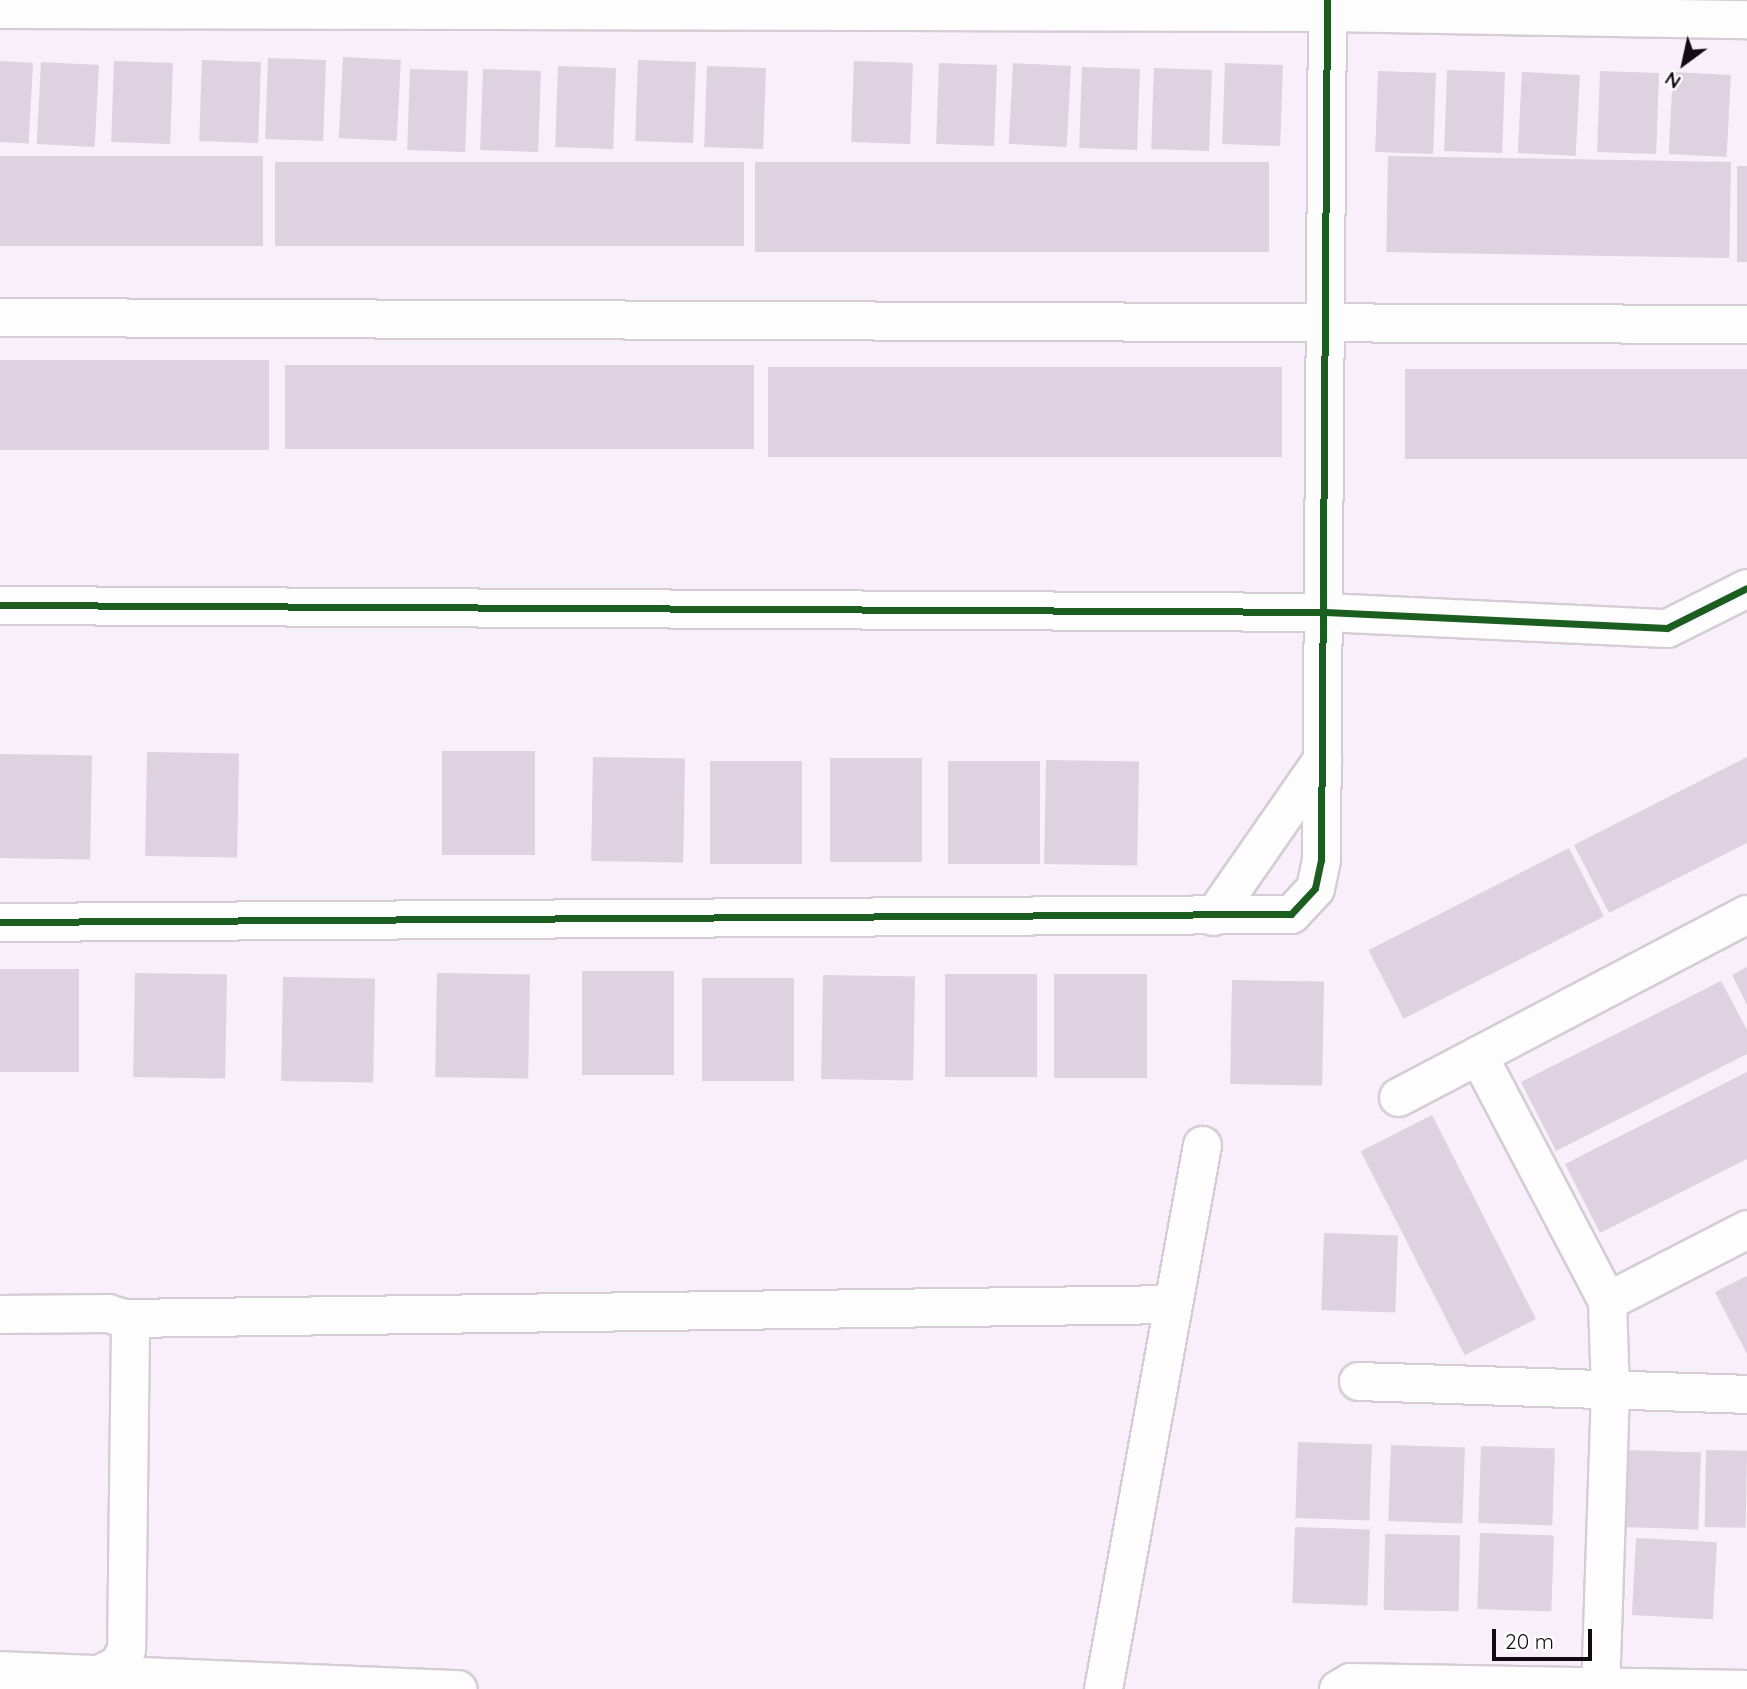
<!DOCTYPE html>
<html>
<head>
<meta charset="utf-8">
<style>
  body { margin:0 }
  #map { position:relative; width:1747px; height:1689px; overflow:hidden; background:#f8effa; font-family:Quicksand,sans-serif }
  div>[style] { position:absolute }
  .building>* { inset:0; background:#ded1e0; transform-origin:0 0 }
  .roads { filter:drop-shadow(2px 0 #d5ccd6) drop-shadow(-2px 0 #d5ccd6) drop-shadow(0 2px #d5ccd6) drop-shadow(0 -2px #d5ccd6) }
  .street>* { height:37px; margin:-18.5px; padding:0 18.5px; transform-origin:18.5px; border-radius:18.5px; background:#fefdfe }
  .cycleway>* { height:7px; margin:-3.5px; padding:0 3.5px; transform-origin:3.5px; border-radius:3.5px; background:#1b5e20 }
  span { translate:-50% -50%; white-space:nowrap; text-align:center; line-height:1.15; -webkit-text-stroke:6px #fefefe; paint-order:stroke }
  .north { position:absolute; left:1649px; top:28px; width:70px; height:70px; -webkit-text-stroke:5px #fefefe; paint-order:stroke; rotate:213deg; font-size:19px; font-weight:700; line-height:28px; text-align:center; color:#120b13 }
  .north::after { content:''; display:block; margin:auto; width:24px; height:32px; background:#120b13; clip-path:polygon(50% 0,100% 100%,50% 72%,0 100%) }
  .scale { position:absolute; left:1492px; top:1629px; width:100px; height:32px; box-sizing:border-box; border:4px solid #120b13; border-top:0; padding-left:9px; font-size:21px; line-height:24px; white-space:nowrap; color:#120b13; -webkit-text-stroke:5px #fefefe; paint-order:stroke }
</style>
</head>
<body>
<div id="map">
  <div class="building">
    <i style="left:343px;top:57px;width:58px;height:81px;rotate:3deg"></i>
    <i style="left:268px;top:58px;width:58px;height:81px;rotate:2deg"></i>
    <i style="left:202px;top:60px;width:59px;height:81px;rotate:2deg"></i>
    <i style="left:638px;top:60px;width:58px;height:81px;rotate:2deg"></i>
    <i style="left:0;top:61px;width:33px;height:81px;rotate:3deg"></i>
    <i style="left:114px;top:61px;width:59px;height:81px;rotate:2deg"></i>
    <i style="left:854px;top:61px;width:59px;height:81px;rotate:2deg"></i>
    <i style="left:41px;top:62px;width:58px;height:82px;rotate:3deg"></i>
    <i style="left:939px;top:63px;width:58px;height:81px;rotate:2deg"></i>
    <i style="left:1013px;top:63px;width:58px;height:81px;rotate:3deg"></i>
    <i style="left:1225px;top:63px;width:58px;height:81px;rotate:2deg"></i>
    <i style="left:558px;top:66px;width:58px;height:81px;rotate:2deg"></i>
    <i style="left:707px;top:66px;width:59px;height:81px;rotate:2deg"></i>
    <i style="left:1082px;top:67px;width:58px;height:81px;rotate:2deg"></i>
    <i style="left:1154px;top:68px;width:58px;height:81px;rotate:2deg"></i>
    <i style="left:410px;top:69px;width:58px;height:81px;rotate:2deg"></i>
    <i style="left:483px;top:69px;width:58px;height:81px;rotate:2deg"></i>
    <i style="left:1447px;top:70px;width:58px;height:81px;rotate:2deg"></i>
    <i style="left:1378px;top:71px;width:58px;height:81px;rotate:2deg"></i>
    <i style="left:1600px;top:71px;width:59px;height:81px;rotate:2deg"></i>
    <i style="left:1522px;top:72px;width:58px;height:81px;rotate:3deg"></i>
    <i style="left:1673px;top:72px;width:58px;height:82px;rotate:3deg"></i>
    <i style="left:0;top:156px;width:263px;height:90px"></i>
    <i style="left:1388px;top:156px;width:343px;height:96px;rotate:1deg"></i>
    <i style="left:275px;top:162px;width:469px;height:84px"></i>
    <i style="left:755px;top:162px;width:514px;height:90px"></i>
    <i style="left:1737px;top:166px;width:10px;height:96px"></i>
    <i style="left:0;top:360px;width:269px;height:90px"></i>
    <i style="left:285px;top:365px;width:469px;height:84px"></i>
    <i style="left:768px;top:367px;width:514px;height:90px"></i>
    <i style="left:1405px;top:369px;width:342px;height:90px"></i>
    <i style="left:442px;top:751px;width:93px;height:104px"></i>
    <i style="left:147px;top:752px;width:92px;height:104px;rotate:1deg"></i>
    <i style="left:0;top:754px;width:92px;height:104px;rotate:1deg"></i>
    <i style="left:593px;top:757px;width:92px;height:104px;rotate:1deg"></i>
    <i style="clip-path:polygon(1747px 757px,1747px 843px,1609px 913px,1574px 845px)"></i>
    <i style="left:830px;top:758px;width:92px;height:104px"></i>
    <i style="left:1046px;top:760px;width:93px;height:104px;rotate:1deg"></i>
    <i style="left:710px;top:761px;width:92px;height:103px"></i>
    <i style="left:948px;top:761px;width:92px;height:103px"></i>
    <i style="left:1569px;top:848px;width:77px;height:225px;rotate:63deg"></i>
    <i style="clip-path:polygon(1747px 967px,1747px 1005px,1732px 975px)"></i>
    <i style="left:0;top:969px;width:79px;height:103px"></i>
    <i style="left:582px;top:971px;width:92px;height:104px"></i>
    <i style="left:135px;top:973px;width:92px;height:104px;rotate:1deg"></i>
    <i style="left:437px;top:973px;width:93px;height:104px;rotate:1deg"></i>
    <i style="left:945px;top:974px;width:92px;height:103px"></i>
    <i style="left:1054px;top:974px;width:93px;height:104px"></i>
    <i style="left:823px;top:975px;width:92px;height:104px;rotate:1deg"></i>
    <i style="left:283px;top:977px;width:92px;height:104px;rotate:1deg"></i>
    <i style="left:702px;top:978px;width:92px;height:103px"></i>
    <i style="left:1232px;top:980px;width:92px;height:104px;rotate:1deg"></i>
    <i style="clip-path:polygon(1721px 981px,1747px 1030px,1747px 1054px,1556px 1151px,1521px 1082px)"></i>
    <i style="clip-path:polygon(1747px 1072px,1747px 1159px,1600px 1233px,1565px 1164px)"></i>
    <i style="left:1432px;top:1115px;width:229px;height:80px;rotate:63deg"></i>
    <i style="left:1324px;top:1233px;width:74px;height:77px;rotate:2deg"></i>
    <i style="clip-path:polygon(1747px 1276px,1747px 1354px,1715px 1292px)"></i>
    <i style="left:1298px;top:1442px;width:74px;height:76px;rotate:2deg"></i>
    <i style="left:1391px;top:1445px;width:74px;height:76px;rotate:2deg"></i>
    <i style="left:1481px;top:1446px;width:74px;height:77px;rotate:2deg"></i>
    <i style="left:1627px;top:1450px;width:74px;height:77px;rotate:2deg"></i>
    <i style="left:1706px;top:1450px;width:41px;height:77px;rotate:1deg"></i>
    <i style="left:1295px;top:1527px;width:75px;height:76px;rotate:2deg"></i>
    <i style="left:1480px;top:1533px;width:74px;height:76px;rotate:2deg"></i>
    <i style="left:1385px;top:1534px;width:75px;height:76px;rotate:1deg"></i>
    <i style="left:1636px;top:1538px;width:81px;height:77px;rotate:3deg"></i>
  </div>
  <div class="roads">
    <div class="street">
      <i style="left:0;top:9px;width:1327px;rotate:0.13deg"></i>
      <i style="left:1327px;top:12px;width:420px;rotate:1deg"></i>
      <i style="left:0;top:317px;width:1747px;rotate:0.23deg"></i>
      <i style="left:0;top:605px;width:1325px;rotate:0.3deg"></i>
      <i style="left:1325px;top:612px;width:342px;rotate:2.7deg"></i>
      <i style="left:1667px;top:628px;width:89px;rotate:-26.6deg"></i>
      <i style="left:1213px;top:916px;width:191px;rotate:-55.2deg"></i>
      <i style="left:0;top:922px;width:1291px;rotate:-0.36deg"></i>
      <i style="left:1291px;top:914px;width:35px;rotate:-47deg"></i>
      <i style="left:1315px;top:888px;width:29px;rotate:-78deg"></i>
      <i style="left:1321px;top:860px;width:860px;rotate:-89.6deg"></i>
      <i style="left:1478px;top:1055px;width:278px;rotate:62.3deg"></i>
      <i style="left:1607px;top:1301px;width:89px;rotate:88.1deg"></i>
      <i style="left:1610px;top:1390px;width:299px;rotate:91.9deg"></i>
      <i style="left:1398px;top:1097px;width:394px;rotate:-27.7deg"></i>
      <i style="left:1607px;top:1301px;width:157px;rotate:-27.2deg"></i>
      <i style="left:0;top:1314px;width:108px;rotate:-0.5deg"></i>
      <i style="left:108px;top:1313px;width:16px;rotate:18deg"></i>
      <i style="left:123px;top:1318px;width:12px;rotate:55deg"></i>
      <i style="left:130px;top:1328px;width:321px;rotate:90.7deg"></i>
      <i style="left:126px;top:1649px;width:18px;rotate:117deg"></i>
      <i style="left:118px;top:1665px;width:17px;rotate:156deg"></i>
      <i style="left:123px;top:1318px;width:1050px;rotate:-0.76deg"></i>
      <i style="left:1358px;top:1381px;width:389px;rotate:1.9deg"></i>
      <i style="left:0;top:1670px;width:458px;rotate:2.4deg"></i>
      <i style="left:1103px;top:1689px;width:553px;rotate:-79.69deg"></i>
      <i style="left:1338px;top:1689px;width:14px;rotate:-30deg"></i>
      <i style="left:1350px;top:1682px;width:397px;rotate:1deg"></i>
    </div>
  </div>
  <div class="cycleway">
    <i style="left:0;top:605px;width:1325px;rotate:0.3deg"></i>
    <i style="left:1325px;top:612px;width:342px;rotate:2.7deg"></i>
    <i style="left:1667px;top:628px;width:89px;rotate:-26.6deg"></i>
    <i style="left:0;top:922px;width:1291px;rotate:-0.36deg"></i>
    <i style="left:1291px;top:914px;width:35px;rotate:-47deg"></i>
    <i style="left:1315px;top:888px;width:29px;rotate:-78deg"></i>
    <i style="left:1321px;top:860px;width:860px;rotate:-89.6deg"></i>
  </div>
  <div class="north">N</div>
  <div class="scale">20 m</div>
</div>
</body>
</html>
